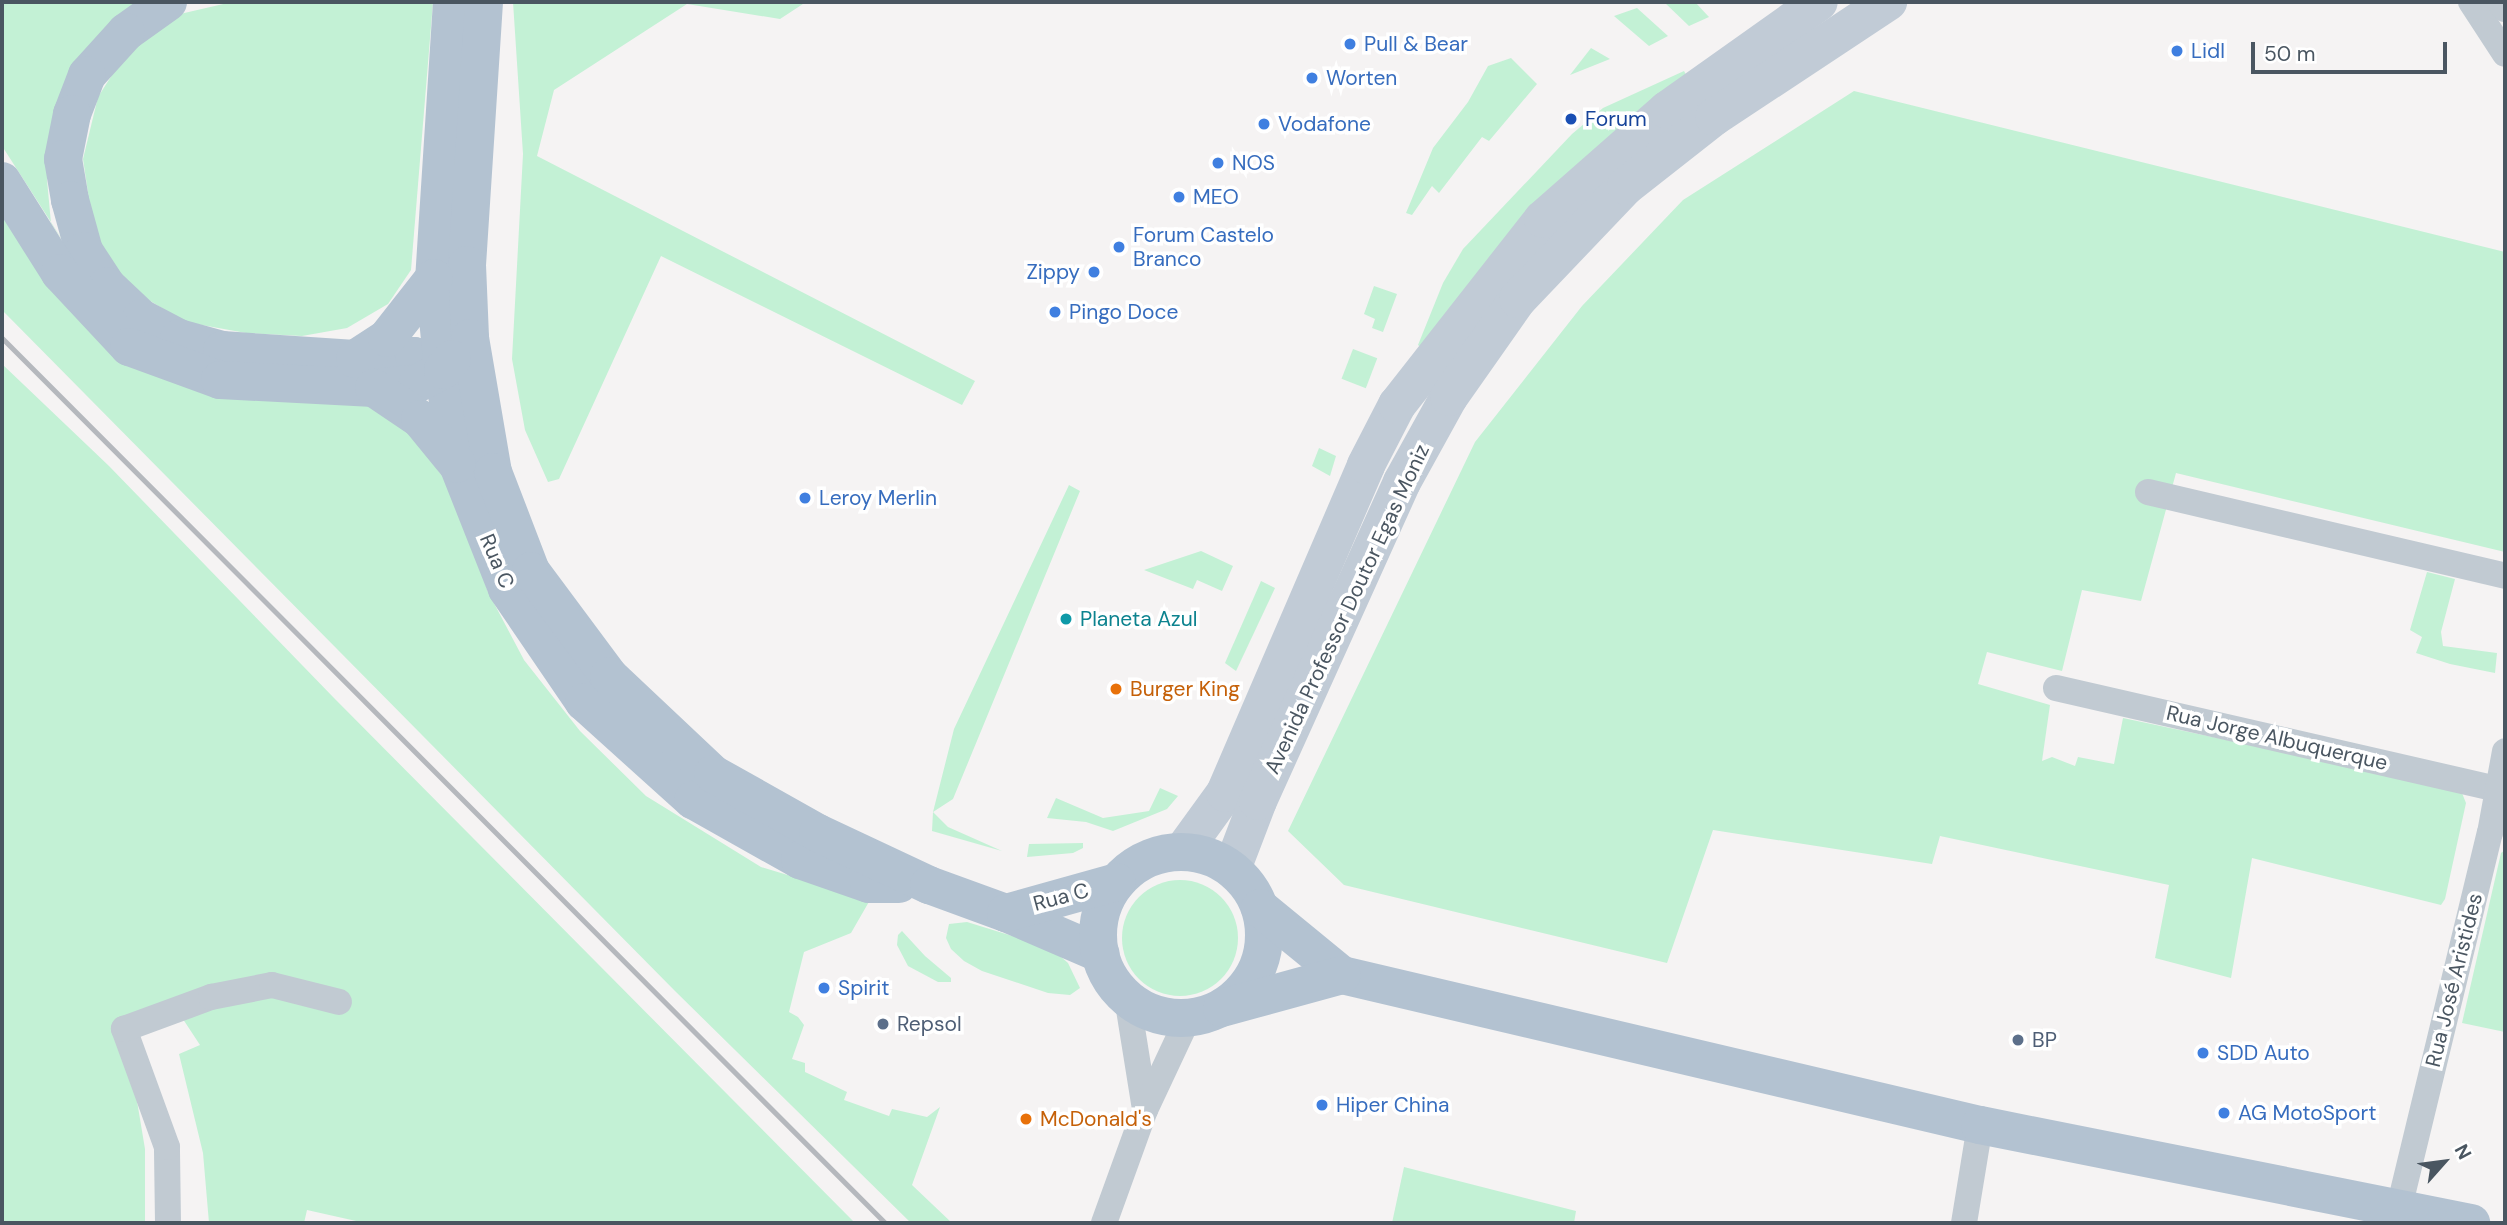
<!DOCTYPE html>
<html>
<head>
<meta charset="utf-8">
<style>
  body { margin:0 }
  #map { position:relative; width:2507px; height:1225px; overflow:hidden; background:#f5f3f3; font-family:"DM Sans",sans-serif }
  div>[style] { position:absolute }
  .green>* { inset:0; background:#c3f1d5; transform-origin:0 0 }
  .round { border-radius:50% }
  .minor>* { height:26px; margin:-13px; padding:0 13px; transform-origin:13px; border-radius:13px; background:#c1cad2 }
  .secondary>* { height:38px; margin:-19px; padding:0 19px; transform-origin:19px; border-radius:19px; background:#c1cbd6 }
  .primary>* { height:38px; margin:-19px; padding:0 19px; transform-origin:19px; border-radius:19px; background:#b3c2d1 }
  .primary>.ring { margin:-19px; padding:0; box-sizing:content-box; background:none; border:38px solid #b3c2d1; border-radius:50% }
  .rail>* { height:5px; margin:-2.5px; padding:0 2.5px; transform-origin:2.5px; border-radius:2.5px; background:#b5b8bd }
  .dots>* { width:19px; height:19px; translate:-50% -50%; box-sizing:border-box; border:4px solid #fff; border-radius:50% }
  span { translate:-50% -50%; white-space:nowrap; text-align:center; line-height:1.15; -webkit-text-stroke:7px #fff; paint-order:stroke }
  .shop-label { font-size:21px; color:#366cbe }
  .left { translate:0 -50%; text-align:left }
  .right { translate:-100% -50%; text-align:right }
  .transit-label { font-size:21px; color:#164399 }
  .street-label { font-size:21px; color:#4a5661 }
  .culture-label { font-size:21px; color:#0d838f }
  .food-label { font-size:21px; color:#c56008 }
  .service-label { font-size:21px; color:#4e5e75 }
  .frame { position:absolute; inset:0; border:4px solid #4a5661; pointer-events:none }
  .north { position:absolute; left:2409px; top:1127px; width:70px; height:70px; -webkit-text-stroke:5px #fff; paint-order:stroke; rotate:62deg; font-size:19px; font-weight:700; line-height:28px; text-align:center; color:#4a5661 }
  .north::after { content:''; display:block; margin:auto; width:24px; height:32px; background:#4a5661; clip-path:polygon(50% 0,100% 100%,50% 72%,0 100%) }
  .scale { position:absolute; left:2251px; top:42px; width:196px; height:32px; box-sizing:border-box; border:4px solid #4a5661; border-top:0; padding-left:9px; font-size:21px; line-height:24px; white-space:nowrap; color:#4a5661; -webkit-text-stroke:5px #fff; paint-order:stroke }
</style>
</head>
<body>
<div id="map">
  <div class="green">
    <i style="clip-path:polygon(2px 2px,148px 2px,53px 122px,47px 180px,51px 223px,76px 261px,2px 146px)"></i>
    <i style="clip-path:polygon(232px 2px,433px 2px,411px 270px,388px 304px,347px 328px,302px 336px,246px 333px,185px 322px,137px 293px,96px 246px,83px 159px,98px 97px,126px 53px,167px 17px)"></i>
    <i style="clip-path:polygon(513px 2px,806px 2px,780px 19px,687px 4px,554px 90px,537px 156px,975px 381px,962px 405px,661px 256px,559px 479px,548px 482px,525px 430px,512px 359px,523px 154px)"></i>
    <i style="clip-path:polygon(1664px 2px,1695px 2px,1709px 17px,1689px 26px)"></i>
    <i style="clip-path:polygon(1637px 8px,1668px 36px,1649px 46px,1614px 16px)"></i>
    <i style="clip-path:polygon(1591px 48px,1610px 59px,1570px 75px)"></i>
    <i style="clip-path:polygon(1511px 58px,1537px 84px,1489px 141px,1482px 137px,1439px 193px,1432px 186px,1412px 215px,1406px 213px,1433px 148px,1468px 102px,1488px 66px)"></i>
    <i style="clip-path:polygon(1684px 71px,1688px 78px,1424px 350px,1418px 345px,1443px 283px,1463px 249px,1572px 134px,1603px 108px)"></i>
    <i style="clip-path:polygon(1854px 91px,2505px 252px,2505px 552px,2176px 473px,2141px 601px,2082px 590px,2062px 671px,1987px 652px,1978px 684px,2050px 705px,2042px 761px,2052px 757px,2075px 766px,2078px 757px,2114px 764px,2123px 718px,2454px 788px,2462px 793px,2466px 803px,2445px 899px,2441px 905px,2252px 858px,2231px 978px,2155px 958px,2169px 885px,1940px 836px,1932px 864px,1713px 830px,1667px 963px,1344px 885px,1288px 831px,1475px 442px,1582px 306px,1683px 200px)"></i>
    <i style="clip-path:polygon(2px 202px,31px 251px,384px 414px,418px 441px,453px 492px,488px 592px,524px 660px,580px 731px,646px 796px,761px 867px,870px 900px,851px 933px,804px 952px,789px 1012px,798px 1017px,804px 1025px,792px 1059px,805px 1063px,805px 1072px,847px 1092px,844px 1100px,889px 1116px,892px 1109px,927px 1117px,940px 1107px,912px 1185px,952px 1223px,911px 1223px,675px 991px,2px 310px)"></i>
    <i style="clip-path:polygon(1374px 286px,1397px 294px,1383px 332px,1372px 328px,1375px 319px,1364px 314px)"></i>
    <i style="left:1353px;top:349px;width:26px;height:32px;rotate:21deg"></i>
    <i style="clip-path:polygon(2px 364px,109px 466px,334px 698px,855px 1223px,365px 1223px,307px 1210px,304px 1223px,209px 1223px,203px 1153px,179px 1054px,200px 1045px,177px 1010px,125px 1029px,145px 1149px,145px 1223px,2px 1223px)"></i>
    <i style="clip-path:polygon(1319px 448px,1336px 456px,1330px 476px,1312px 466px)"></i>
    <i style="clip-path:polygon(1069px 485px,1080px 491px,953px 799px,933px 812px,948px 827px,1002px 851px,932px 831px,933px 812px,954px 729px)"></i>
    <i style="clip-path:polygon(1201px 551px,1233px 566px,1222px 591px,1197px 580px,1193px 589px,1144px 570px)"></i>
    <i style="clip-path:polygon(2427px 572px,2455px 579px,2441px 632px,2443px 646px,2497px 653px,2495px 673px,2450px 664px,2416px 653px,2422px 637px,2410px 630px)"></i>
    <i style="clip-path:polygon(1261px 581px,1275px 588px,1236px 671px,1225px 663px)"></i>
    <i style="clip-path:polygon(1160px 788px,1178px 796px,1167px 809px,1113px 831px,1086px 822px,1047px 818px,1056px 798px,1103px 818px,1149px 811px)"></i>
    <i style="clip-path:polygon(1083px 843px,1083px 848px,1073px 853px,1027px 857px,1029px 844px)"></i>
    <i style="clip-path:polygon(2505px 850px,2505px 1032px,2462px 1023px,2501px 853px)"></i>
    <i class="round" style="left:1122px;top:880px;width:116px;height:116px"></i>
    <i style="clip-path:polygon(967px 922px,1051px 948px,1068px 963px,1080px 988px,1070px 995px,1048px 993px,982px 971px,964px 961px,951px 949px,946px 938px,949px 924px)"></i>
    <i style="clip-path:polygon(902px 931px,925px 956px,951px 978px,951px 982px,938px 982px,908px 966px,897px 945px,898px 935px)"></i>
    <i style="clip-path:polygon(1404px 1167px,1576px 1211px,1574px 1223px,1392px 1223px)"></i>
  </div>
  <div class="minor">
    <i style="left:2471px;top:2px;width:62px;rotate:56.8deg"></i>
    <i style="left:2500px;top:2px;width:9px;rotate:54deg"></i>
    <i style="left:2148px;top:492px;width:367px;rotate:13.2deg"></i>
    <i style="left:2056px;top:688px;width:453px;rotate:12.9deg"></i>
    <i style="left:1127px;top:997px;width:114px;rotate:80.9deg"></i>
    <i style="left:168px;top:1223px;width:76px;rotate:-90.8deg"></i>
    <i style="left:167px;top:1147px;width:126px;rotate:-110deg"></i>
    <i style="left:124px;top:1029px;width:93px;rotate:-20.2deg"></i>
    <i style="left:211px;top:997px;width:62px;rotate:-11.1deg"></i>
    <i style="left:272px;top:985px;width:69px;rotate:14.2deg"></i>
    <i style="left:1104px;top:1223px;width:120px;rotate:-70.1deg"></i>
    <i style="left:1145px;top:1110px;width:102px;rotate:-64.9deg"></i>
    <i style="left:1964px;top:1223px;width:99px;rotate:-80.7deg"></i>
    <i style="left:2404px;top:1223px;width:16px;rotate:-108deg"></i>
    <i style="left:2399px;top:1208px;width:386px;rotate:-76.4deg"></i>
    <i style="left:2490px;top:833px;width:83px;rotate:-79.6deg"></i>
  </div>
  <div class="secondary">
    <i style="left:1183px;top:851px;width:72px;rotate:-54.1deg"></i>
    <i style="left:1225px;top:793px;width:357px;rotate:-66.7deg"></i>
    <i style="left:1366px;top:465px;width:68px;rotate:-62.7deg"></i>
    <i style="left:1397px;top:405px;width:236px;rotate:-51.9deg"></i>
    <i style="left:1543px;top:219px;width:165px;rotate:-41.3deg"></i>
    <i style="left:1667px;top:110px;width:186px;rotate:-35.4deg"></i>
    <i style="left:1232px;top:869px;width:73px;rotate:-69.1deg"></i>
    <i style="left:1258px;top:801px;width:350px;rotate:-65.7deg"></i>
    <i style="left:1402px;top:482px;width:97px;rotate:-61.1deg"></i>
    <i style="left:1449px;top:397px;width:120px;rotate:-54.9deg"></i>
    <i style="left:1518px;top:299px;width:156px;rotate:-46.3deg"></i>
    <i style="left:1626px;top:186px;width:112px;rotate:-38.1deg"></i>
    <i style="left:1714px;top:117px;width:209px;rotate:-33.5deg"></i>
  </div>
  <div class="primary">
    <i style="left:168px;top:2px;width:52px;rotate:144.5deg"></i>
    <i style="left:126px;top:32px;width:58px;rotate:132.2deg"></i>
    <i style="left:87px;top:75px;width:42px;rotate:111deg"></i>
    <i style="left:72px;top:114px;width:46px;rotate:101.3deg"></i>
    <i style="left:63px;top:159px;width:42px;rotate:80.3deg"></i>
    <i style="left:70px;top:200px;width:53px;rotate:74.6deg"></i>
    <i style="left:84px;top:251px;width:42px;rotate:56.7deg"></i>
    <i style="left:107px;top:286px;width:47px;rotate:43.3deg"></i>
    <i style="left:141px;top:318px;width:43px;rotate:27.8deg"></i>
    <i style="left:179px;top:338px;width:45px;rotate:15.6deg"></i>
    <i style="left:222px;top:350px;width:133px;rotate:3.9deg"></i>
    <i style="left:355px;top:359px;width:59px;rotate:-2.9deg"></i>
    <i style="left:414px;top:356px;width:32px;rotate:26deg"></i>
    <i style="left:443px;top:370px;width:22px;rotate:63deg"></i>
    <i style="left:452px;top:2px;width:277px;rotate:93.7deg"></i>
    <i style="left:434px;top:278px;width:92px;rotate:84.4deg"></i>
    <i style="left:443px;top:370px;width:96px;rotate:81deg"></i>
    <i style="left:458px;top:465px;width:133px;rotate:68.4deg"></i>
    <i style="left:507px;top:589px;width:137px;rotate:55.7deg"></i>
    <i style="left:584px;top:702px;width:147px;rotate:42deg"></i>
    <i style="left:693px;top:800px;width:123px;rotate:29.3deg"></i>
    <i style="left:800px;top:860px;width:73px;rotate:19.2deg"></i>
    <i style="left:869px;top:884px;width:30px"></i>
    <i style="left:484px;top:2px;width:264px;rotate:93.7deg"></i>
    <i style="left:467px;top:265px;width:73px;rotate:87.6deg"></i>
    <i style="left:470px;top:338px;width:136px;rotate:80.3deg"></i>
    <i style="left:493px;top:472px;width:106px;rotate:69deg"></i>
    <i style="left:531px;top:571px;width:131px;rotate:53.4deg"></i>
    <i style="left:609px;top:676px;width:143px;rotate:43.3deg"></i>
    <i style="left:713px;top:774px;width:120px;rotate:29.3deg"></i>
    <i style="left:818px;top:833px;width:123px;rotate:25.1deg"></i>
    <i style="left:929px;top:885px;width:82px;rotate:20deg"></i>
    <i style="left:1006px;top:913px;width:103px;rotate:23.3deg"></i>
    <i style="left:2px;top:181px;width:109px;rotate:57.8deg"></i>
    <i style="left:60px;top:273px;width:101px;rotate:47deg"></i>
    <i style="left:129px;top:347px;width:97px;rotate:19.9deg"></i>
    <i style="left:220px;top:380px;width:154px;rotate:3deg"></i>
    <i style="left:374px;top:388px;width:44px;rotate:-6.5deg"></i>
    <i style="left:418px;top:383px;width:28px;rotate:-27deg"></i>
    <i style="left:443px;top:370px;width:14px;rotate:-51deg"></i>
    <i style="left:355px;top:359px;width:38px;rotate:-33deg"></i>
    <i style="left:387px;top:338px;width:76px;rotate:-51.9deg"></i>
    <i style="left:374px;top:388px;width:55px;rotate:34deg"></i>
    <i style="left:420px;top:419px;width:58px;rotate:50.6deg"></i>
    <i class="ring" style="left:1098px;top:852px;width:128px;height:128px"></i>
    <i style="left:1260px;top:908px;width:106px;rotate:39.3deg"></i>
    <i style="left:1342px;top:975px;width:655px;rotate:13.23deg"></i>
    <i style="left:1980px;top:1125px;width:501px;rotate:11.29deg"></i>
    <i style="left:1006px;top:913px;width:115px;rotate:-15.6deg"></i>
    <i style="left:1222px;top:1008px;width:124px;rotate:-15.4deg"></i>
  </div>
  <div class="rail">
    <i style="left:2px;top:338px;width:1250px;rotate:45.06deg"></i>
  </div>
  <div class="dots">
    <i style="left:1350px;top:44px;background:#3f7fe0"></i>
    <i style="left:2177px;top:51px;background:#3f7fe0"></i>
    <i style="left:1312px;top:78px;background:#3f7fe0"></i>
    <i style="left:1571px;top:119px;background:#1a4fb4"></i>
    <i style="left:1264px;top:124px;background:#3f7fe0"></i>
    <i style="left:1218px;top:163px;background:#3f7fe0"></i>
    <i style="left:1179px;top:197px;background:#3f7fe0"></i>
    <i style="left:1119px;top:247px;background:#3f7fe0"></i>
    <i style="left:1094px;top:272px;background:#3f7fe0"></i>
    <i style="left:1055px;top:312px;background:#3f7fe0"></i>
    <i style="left:805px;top:498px;background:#3f7fe0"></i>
    <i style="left:1066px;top:619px;background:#0f9aa8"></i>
    <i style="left:1116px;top:689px;background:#e8710a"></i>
    <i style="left:824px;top:988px;background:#3f7fe0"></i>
    <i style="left:883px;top:1024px;background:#5c6f8a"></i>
    <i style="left:2018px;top:1040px;background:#5c6f8a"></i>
    <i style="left:2203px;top:1053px;background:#3f7fe0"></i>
    <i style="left:1322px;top:1105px;background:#3f7fe0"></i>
    <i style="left:2224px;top:1113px;background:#3f7fe0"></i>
    <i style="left:1026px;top:1119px;background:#e8710a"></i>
  </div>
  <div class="shop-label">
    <span class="left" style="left:1364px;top:44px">Pull &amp; Bear</span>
    <span class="left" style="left:2191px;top:51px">Lidl</span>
    <span class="left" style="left:1326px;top:78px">Worten</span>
    <span class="left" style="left:1278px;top:124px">Vodafone</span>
    <span class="left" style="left:1232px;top:163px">NOS</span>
    <span class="left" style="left:1193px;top:197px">MEO</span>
    <span class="left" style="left:1133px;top:247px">Forum Castelo<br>Branco</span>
    <span class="right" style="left:1080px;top:272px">Zippy</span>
    <span class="left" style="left:1069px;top:312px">Pingo Doce</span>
    <span class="left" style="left:819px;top:498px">Leroy Merlin</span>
    <span class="left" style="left:838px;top:988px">Spirit</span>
    <span class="left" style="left:2217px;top:1053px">SDD Auto</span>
    <span class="left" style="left:1336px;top:1105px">Hiper China</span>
    <span class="left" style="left:2238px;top:1113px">AG MotoSport</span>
  </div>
  <div class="transit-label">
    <span class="left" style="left:1585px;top:119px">Forum</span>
  </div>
  <div class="street-label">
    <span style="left:497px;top:561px;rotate:67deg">Rua C</span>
    <span style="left:1347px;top:609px;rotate:-65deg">Avenida Professor Doutor Egas Moniz</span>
    <span style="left:2277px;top:738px;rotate:13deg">Rua Jorge Albuquerque</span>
    <span style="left:1061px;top:897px;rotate:-15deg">Rua C</span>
    <span style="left:2454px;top:980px;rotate:-76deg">Rua José Aristides</span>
  </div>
  <div class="culture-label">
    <span class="left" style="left:1080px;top:619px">Planeta Azul</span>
  </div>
  <div class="food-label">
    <span class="left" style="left:1130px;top:689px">Burger King</span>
    <span class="left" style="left:1040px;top:1119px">McDonald's</span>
  </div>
  <div class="service-label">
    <span class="left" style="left:897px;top:1024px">Repsol</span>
    <span class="left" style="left:2032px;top:1040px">BP</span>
  </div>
  <div class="frame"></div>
  <div class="north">N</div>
  <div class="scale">50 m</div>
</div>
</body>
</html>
